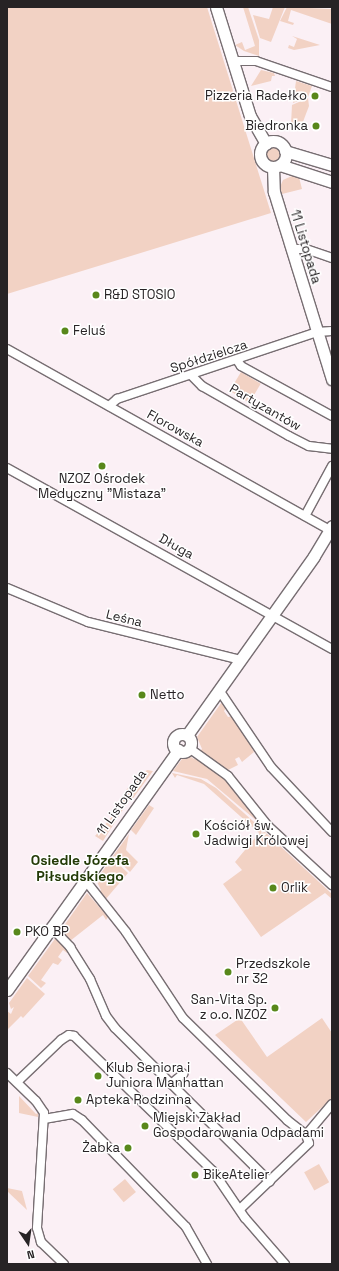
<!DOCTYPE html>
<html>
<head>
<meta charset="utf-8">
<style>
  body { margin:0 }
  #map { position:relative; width:339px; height:1271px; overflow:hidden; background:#fbf0f5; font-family:"Space Grotesk",sans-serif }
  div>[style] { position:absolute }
  .green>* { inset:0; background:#f2d2c4; transform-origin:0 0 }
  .round { border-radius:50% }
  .roads { filter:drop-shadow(1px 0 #776e72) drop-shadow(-1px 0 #776e72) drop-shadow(0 1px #776e72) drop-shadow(0 -1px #776e72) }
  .street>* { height:8px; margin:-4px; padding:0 4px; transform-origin:4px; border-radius:4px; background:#fff }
  .secondary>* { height:11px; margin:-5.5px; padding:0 5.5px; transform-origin:5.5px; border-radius:5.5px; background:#fff }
  .secondary>.ring { margin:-5.5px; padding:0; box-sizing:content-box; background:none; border:11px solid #fff; border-radius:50% }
  .dots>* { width:11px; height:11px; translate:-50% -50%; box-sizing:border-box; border:2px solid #fff; border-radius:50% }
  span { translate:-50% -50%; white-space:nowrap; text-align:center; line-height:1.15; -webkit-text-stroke:3px #fff; paint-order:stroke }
  .poi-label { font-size:13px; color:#272325 }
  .right { translate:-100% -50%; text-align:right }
  .left { translate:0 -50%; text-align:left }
  .street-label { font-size:13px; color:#272325 }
  .neighbourhood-label { font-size:14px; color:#233a07; font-weight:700 }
  .frame { position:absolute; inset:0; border:8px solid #272325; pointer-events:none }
  .north { position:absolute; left:8px; top:1223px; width:40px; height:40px; -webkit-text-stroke:3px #fff; paint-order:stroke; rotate:167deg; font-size:11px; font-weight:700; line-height:16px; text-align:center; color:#272325 }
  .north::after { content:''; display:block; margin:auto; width:14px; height:18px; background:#272325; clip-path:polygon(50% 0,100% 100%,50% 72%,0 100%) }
</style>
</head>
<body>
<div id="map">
  <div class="green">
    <i style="clip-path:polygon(7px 7px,207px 7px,271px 213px,7px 294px)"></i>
    <i style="clip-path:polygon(243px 7px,248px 7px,259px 40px,259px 56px,244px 51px,235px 45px,242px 42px,245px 50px,255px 46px)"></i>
    <i style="clip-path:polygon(273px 7px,285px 7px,271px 42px,260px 38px,253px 15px,269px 19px)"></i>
    <i style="clip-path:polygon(287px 7px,332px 9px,332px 24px,291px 10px,288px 21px,294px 23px,293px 25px,280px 21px)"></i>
    <i style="clip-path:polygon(292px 36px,320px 45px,294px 50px,288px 48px,289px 45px,294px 47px,297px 39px)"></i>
    <i style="clip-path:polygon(261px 70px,274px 73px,275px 76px,272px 76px,271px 81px,251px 86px)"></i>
    <i style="clip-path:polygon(296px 81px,312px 86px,308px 97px,293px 103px)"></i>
    <i style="clip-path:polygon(308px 98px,309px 106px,301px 127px,291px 124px,292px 105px)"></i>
    <i class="round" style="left:265px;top:146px;width:16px;height:16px"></i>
    <i style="clip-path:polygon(294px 175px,299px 177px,302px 189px,282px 194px,280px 187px,283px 180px)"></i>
    <i style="left:241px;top:372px;width:23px;height:22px;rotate:31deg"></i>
    <i style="clip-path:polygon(224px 699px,227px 706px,224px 711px,228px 717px,233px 716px,254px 752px,242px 762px,239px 757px,235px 759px,238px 765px,228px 770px,200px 751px,202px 749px,197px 737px)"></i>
    <i style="clip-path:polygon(191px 757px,194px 759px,196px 757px,221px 774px,264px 827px,207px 779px,173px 771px,182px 759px)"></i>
    <i style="clip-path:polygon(147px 770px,153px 771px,131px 801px,129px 800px,103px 841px,95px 836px,116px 812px,114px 810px,128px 793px,126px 790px)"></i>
    <i style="clip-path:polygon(172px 773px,201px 779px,216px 788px,263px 830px,261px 833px,265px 832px,332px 894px,332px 899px,325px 893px,261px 937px,223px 884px,242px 870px,235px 862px,259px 833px,204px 784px,177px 775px,175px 778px)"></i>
    <i style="clip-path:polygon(149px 805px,154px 808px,136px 835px,131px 830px)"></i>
    <i style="clip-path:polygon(129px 834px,126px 850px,138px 862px,130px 872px,113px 856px)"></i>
    <i style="clip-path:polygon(112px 858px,128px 873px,105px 900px,99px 892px,101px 890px,96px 880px)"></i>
    <i style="clip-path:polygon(87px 893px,108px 917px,106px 920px,103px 915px,70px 941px,73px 945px,70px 945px,61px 930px)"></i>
    <i style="clip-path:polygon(57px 936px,66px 947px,67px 953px,63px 950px,58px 957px,62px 960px,58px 965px,53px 963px,41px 980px,46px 983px,41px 988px,28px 976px)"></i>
    <i style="clip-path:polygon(27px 978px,45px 994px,23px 1018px,21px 1016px,7px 1030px,7px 1011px,11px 1014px,14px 1007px,11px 1009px,9px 1003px)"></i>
    <i style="clip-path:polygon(240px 1018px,267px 1057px,322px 1018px,332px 1033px,332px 1098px,306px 1122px,215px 1035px)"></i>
    <i style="clip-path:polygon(19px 1096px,36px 1114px,38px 1113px,38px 1117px,19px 1113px)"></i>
    <i style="left:319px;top:1164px;width:21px;height:17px;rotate:61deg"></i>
    <i style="left:125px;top:1179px;width:17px;height:16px;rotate:50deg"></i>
    <i style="clip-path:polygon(7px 1188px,22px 1191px,27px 1210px,7px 1191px)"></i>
  </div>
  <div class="roads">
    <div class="street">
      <i style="left:233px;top:61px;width:23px"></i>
      <i style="left:256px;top:61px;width:80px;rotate:18.9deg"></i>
      <i style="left:291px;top:249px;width:15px"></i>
      <i style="left:306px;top:249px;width:28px;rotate:19deg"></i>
      <i style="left:7px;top:349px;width:370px;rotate:29.3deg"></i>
      <i style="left:237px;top:360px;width:7px;rotate:56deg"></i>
      <i style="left:241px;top:366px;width:104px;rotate:28.8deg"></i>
      <i style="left:191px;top:375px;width:16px;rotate:45deg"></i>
      <i style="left:202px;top:386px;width:100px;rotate:29.9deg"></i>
      <i style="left:289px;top:436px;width:22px;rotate:27deg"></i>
      <i style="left:309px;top:446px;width:23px;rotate:7deg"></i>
      <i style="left:109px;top:406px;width:11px;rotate:-41deg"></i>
      <i style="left:117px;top:399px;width:211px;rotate:-18.5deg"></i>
      <i style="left:317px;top:332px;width:15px;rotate:-4deg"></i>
      <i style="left:7px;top:468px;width:372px;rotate:29.1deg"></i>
      <i style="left:305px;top:516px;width:57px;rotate:-61.6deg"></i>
      <i style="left:7px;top:588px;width:88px;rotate:22.8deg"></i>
      <i style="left:88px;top:622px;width:157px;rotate:14deg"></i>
      <i style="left:219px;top:690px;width:93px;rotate:56deg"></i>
      <i style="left:271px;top:767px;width:89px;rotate:46.8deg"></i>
      <i style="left:189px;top:748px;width:48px;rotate:35.7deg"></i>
      <i style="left:228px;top:776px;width:64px;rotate:51.3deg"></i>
      <i style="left:268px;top:826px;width:87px;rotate:42.7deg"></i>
      <i style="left:85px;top:880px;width:66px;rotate:51.7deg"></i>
      <i style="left:126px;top:932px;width:103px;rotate:56.5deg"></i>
      <i style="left:183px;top:1018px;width:146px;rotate:44.4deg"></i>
      <i style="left:287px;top:1120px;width:24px;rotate:38deg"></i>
      <i style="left:306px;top:1135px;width:40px;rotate:-50deg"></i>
      <i style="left:51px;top:927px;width:28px;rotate:46deg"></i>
      <i style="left:70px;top:947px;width:38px;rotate:58deg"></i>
      <i style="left:90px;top:979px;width:40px;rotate:66.6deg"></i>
      <i style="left:106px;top:1016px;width:15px;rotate:53deg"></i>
      <i style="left:115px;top:1028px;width:218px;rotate:44.8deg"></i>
      <i style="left:7px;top:1073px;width:40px;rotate:44deg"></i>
      <i style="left:36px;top:1101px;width:14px;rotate:56deg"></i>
      <i style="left:44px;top:1113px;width:115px;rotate:93.5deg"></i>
      <i style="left:37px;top:1228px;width:15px;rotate:74deg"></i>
      <i style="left:41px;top:1242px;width:32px;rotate:44deg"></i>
      <i style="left:17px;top:1082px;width:61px;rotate:-43.7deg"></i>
      <i style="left:61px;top:1040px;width:9px;rotate:-32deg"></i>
      <i style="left:69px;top:1035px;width:5px;rotate:11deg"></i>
      <i style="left:74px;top:1036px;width:194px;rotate:44.2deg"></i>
      <i style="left:213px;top:1171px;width:57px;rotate:55.8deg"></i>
      <i style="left:245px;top:1218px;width:61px;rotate:49deg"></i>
      <i style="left:171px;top:1084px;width:16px;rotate:-40deg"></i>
      <i style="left:44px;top:1119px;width:29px;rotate:-10deg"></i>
      <i style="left:73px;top:1114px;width:11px;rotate:34deg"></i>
      <i style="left:82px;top:1120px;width:149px;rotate:45.8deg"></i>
      <i style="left:186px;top:1227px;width:43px;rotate:60.4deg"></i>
      <i style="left:240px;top:1209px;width:95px;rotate:-43.7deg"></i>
      <i style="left:309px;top:1143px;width:9px;rotate:-111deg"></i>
    </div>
    <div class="secondary">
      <i style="left:216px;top:7px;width:114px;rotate:72.7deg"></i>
      <i style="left:250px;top:116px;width:32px;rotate:60deg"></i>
      <i class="ring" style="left:260px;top:141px;width:15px;height:15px"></i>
      <i style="left:285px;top:151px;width:49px;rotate:16.6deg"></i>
      <i style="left:280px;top:165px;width:55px;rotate:18.1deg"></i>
      <i style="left:273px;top:167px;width:25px;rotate:88deg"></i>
      <i style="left:274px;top:192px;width:196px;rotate:72.8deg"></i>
      <i class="ring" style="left:173px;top:734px;width:7px;height:7px"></i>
      <i style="left:187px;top:735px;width:219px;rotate:-54.6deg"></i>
      <i style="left:314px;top:556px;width:35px;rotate:-59deg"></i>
      <i style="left:7px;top:990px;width:295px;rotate:-54.5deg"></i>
    </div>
  </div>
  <div class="dots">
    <i style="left:315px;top:96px;background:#58881b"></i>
    <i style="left:316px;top:126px;background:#58881b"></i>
    <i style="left:96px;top:295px;background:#58881b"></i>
    <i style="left:65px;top:331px;background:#58881b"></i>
    <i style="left:102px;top:466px;background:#58881b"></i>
    <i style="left:142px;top:695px;background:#58881b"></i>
    <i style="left:196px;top:834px;background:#58881b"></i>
    <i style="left:273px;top:888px;background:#58881b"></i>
    <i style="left:17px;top:932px;background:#58881b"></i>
    <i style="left:228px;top:972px;background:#58881b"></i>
    <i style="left:275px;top:1008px;background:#58881b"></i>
    <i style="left:98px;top:1076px;background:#58881b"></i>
    <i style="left:78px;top:1100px;background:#58881b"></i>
    <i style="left:145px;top:1126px;background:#58881b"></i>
    <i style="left:128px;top:1148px;background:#58881b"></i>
    <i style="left:195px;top:1175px;background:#58881b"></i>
  </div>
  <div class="poi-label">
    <span class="right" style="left:307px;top:96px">Pizzeria Radełko</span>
    <span class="right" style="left:308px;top:126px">Biedronka</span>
    <span class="left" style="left:104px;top:295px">R&amp;D STOSIO</span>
    <span class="left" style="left:73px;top:331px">Feluś</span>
    <span style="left:102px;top:487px">NZOZ Ośrodek<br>Medyczny "Mistaza"</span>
    <span class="left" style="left:150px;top:695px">Netto</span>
    <span class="left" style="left:204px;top:834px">Kościół św.<br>Jadwigi Królowej</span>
    <span class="left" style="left:281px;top:888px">Orlik</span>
    <span class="left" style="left:25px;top:932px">PKO BP</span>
    <span class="left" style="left:236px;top:972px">Przedszkole<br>nr 32</span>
    <span class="right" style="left:267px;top:1008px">San-Vita Sp.<br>z o.o. NZOZ</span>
    <span class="left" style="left:106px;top:1076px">Klub Seniora i<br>Juniora Manhattan</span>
    <span class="left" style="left:86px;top:1100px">Apteka Rodzinna</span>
    <span class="left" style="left:153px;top:1126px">Miejski Zakład<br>Gospodarowania Odpadami</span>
    <span class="right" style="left:120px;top:1148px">Żabka</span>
    <span class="left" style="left:203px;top:1175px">BikeAtelier</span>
  </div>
  <div class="street-label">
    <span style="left:305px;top:247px;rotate:73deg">11 Listopada</span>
    <span style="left:209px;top:357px;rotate:-18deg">Spółdzielcza</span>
    <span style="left:265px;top:408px;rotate:30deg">Partyzantów</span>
    <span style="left:175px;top:429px;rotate:29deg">Florowska</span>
    <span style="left:176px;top:547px;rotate:29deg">Długa</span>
    <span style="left:124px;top:619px;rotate:14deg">Leśna</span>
    <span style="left:122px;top:803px;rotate:-55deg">11 Listopada</span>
  </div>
  <div class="neighbourhood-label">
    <span style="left:80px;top:868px">Osiedle Józefa<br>Piłsudskiego</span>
  </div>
  <div class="frame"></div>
  <div class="north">N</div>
</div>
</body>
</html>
